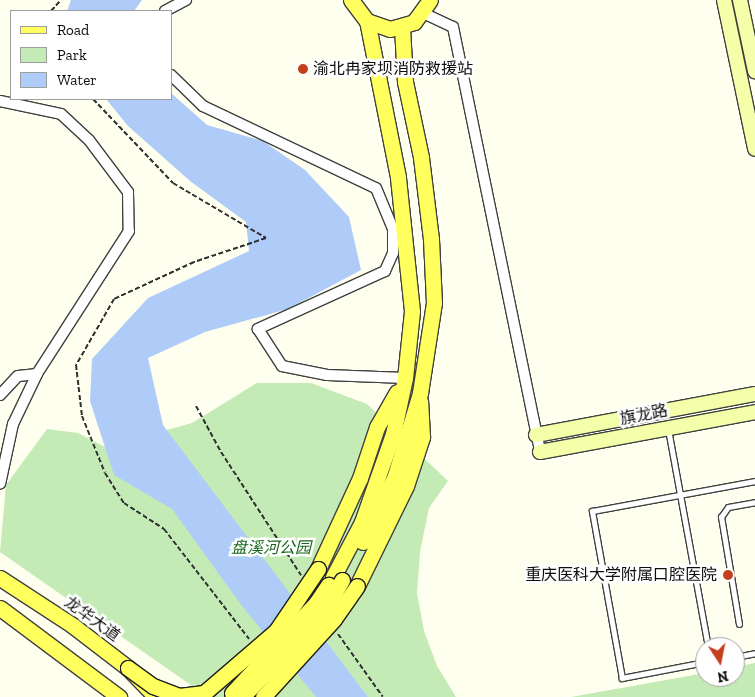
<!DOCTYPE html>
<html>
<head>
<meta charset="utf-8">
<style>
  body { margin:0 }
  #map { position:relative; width:755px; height:697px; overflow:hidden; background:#feffee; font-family:"Zilla Slab","Noto Sans SC",serif }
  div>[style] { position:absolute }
  .green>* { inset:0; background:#c4ebb5 }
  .water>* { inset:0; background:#afccf9 }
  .path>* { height:2px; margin-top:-1px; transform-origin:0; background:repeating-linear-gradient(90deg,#2f2f2f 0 5px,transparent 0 7.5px) }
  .roads { filter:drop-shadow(1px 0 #404040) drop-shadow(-1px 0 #404040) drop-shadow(0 1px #404040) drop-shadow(0 -1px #404040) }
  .lane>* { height:5px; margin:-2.5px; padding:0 2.5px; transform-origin:2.5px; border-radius:2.5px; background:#fff }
  .street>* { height:10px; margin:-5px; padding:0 5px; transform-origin:5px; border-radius:5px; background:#fff }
  .secondary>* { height:14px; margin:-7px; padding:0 7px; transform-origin:7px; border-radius:7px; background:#f4ffa9 }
  .primary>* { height:15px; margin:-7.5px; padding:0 7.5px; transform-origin:7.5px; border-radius:7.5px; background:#ffff5e }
  .bridges { filter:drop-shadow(1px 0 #1e1e1e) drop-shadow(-1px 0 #1e1e1e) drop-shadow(0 1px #1e1e1e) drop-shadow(0 -1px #1e1e1e) }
  .primary-bridge>* { height:15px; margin:-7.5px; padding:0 7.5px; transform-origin:7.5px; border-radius:7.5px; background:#ffff5e }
  .dots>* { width:14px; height:14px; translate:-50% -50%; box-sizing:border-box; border:2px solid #fff; border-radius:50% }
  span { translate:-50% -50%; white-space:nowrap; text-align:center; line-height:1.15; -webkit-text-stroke:5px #fff; paint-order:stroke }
  .poi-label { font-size:16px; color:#0d0d0d }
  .left { translate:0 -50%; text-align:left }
  .right { translate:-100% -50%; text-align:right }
  .street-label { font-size:16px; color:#0d0d0d }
  .park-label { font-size:16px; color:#1a681d; font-style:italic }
  .legend { position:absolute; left:10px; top:10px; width:162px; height:90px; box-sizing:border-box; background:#fff; border:1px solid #9e9e9e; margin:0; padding:6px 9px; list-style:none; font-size:15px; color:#0d0d0d }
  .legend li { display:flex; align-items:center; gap:10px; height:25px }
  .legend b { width:25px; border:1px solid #9e9e9e }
  .north { position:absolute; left:695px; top:637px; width:50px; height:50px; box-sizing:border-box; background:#fff; border:1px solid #9e9e9e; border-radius:50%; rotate:169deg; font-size:14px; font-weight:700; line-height:20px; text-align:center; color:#0d0d0d }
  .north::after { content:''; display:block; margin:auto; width:18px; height:22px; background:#c53f1e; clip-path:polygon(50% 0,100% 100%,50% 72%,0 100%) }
</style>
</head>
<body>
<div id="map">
  <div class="green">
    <i style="clip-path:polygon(257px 383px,311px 383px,367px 404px,448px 481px,429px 508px,420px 552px,417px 593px,424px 631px,437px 666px,456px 697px,208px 697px,0 552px,6px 485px,47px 429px,78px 433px,105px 447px,192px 423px)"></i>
    <i style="clip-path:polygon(755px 663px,755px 697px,571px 697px,705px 673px,705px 677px,735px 677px,735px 667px)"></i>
  </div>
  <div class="water">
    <i style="clip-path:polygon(71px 0,142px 0,134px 11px,67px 11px)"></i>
    <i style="clip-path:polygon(171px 93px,207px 125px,263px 141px,305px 170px,349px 217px,361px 270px,288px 309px,205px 332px,148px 358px,163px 425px,368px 697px,316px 697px,242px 606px,172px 509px,114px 475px,90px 401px,92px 359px,148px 298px,249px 251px,246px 222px,190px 181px,128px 126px,106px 99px,171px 99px)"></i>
  </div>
  <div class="path">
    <i style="left:51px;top:11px;width:15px;rotate:-48deg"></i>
    <i style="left:93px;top:99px;width:116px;rotate:46.4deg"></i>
    <i style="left:173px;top:183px;width:108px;rotate:30.6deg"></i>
    <i style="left:266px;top:238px;width:76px;rotate:161.6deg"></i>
    <i style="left:194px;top:262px;width:88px;rotate:155.2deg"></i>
    <i style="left:114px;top:299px;width:76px;rotate:119.9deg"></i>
    <i style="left:76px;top:365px;width:51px;rotate:83.3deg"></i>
    <i style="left:82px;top:416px;width:61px;rotate:68deg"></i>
    <i style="left:105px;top:473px;width:36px;rotate:58deg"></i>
    <i style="left:124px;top:503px;width:48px;rotate:33deg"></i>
    <i style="left:164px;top:529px;width:139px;rotate:52.3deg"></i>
    <i style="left:196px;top:406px;width:52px;rotate:61.5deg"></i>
    <i style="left:221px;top:452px;width:147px;rotate:57deg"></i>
    <i style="left:338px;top:634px;width:77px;rotate:54.5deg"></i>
  </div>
  <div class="roads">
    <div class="lane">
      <i style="left:668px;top:429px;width:222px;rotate:79.6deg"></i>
      <i style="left:739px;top:624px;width:109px;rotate:-99.5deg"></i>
      <i style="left:721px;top:517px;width:12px;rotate:-55deg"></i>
      <i style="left:728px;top:507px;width:27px;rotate:-10deg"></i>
      <i style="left:735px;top:657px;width:20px;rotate:-11deg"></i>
      <i style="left:705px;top:662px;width:85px;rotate:169.1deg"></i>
      <i style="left:622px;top:678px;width:170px;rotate:-100.2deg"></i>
      <i style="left:592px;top:511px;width:166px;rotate:-10.4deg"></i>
    </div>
    <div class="street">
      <i style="left:165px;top:11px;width:24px;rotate:-28deg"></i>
      <i style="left:423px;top:13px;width:33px;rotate:25deg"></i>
      <i style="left:453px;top:27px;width:434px;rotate:78.4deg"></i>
      <i style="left:171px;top:75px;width:45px;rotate:44.1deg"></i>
      <i style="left:203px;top:106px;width:191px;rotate:25.4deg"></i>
      <i style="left:376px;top:188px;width:44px;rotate:67.5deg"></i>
      <i style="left:393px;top:229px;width:24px;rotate:90deg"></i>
      <i style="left:393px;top:253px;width:20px;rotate:114deg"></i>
      <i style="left:385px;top:271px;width:140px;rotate:155.5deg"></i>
      <i style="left:258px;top:329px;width:44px;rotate:57deg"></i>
      <i style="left:282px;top:366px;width:46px;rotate:11.3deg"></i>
      <i style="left:327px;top:375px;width:78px;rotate:2.2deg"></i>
      <i style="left:0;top:101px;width:62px;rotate:12deg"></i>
      <i style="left:61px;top:114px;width:38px;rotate:43deg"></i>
      <i style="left:89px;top:140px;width:65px;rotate:53.1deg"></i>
      <i style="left:128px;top:192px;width:39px;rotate:89deg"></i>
      <i style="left:129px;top:231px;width:170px;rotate:122.8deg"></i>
      <i style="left:37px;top:374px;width:55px;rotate:115.6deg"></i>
      <i style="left:13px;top:424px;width:61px;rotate:102.2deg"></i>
      <i style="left:0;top:395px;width:26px;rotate:-47deg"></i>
      <i style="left:18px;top:376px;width:19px;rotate:-6deg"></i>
    </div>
    <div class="secondary">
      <i style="left:724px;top:0;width:152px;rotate:78.2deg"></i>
      <i style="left:740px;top:0;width:73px;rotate:78.1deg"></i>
      <i style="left:536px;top:435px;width:223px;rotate:-10.6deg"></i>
      <i style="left:540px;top:452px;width:219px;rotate:-10.5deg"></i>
    </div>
    <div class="primary">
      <i style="left:351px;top:0;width:26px;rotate:53deg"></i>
      <i style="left:367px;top:21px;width:24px;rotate:19deg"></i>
      <i style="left:390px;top:29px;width:25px;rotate:-16deg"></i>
      <i style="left:414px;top:22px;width:27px;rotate:-54deg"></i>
      <i style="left:363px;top:542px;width:73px;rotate:-64.1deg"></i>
      <i style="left:395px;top:476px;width:87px;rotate:-73.2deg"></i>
      <i style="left:420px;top:393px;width:91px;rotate:-81.2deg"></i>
      <i style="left:434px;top:303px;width:64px;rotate:-92.7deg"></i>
      <i style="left:431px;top:239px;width:83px;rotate:-97deg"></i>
      <i style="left:421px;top:157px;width:77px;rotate:-102deg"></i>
      <i style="left:405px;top:82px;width:55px;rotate:-93.1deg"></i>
      <i style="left:318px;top:569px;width:100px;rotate:-65.2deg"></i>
      <i style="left:360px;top:478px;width:54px;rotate:-71.6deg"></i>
      <i style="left:377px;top:427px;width:40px;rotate:-60.3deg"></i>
      <i style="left:333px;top:577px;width:62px;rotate:-62.2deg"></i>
      <i style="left:362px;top:522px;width:93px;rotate:-70.6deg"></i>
      <i style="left:393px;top:434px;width:57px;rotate:-77.9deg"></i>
      <i style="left:405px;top:378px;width:67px;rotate:-84deg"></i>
      <i style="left:412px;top:311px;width:135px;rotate:-96deg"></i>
      <i style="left:398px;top:177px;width:159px;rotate:-101.2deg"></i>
      <i style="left:0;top:578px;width:86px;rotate:33.1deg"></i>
      <i style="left:72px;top:625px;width:71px;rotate:37.5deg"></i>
      <i style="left:128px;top:668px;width:40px;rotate:46deg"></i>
      <i style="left:357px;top:586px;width:111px;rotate:-63.9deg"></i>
      <i style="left:406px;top:486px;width:52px;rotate:-71.9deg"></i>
      <i style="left:422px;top:437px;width:36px;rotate:-93deg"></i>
      <i style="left:0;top:608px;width:149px;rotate:36.8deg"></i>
    </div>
  </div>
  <div class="bridges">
    <div class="primary-bridge">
      <i style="left:128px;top:668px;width:31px;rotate:36deg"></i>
      <i style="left:153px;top:686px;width:28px;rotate:21deg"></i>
      <i style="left:179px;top:696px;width:25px;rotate:-7deg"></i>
      <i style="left:204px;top:693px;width:95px;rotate:-40.7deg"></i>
      <i style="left:276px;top:631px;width:75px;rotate:-55.9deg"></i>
      <i style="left:232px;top:693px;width:123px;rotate:-47deg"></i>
      <i style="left:316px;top:603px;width:22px;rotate:-56deg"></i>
      <i style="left:242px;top:697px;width:117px;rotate:-46deg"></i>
      <i style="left:323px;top:613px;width:38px;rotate:-60deg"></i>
      <i style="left:263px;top:697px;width:105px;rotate:-47.7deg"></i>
      <i style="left:334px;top:619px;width:40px;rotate:-55.1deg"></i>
    </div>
  </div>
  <div class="dots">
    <i style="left:303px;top:69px;background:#c53f1e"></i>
    <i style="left:728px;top:575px;background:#c53f1e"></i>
  </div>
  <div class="poi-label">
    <span class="left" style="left:313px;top:69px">渝北冉家坝消防救援站</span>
    <span class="right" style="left:717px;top:575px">重庆医科大学附属口腔医院</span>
  </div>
  <div class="street-label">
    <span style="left:644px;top:415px;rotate:-11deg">旗龙路</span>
    <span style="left:92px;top:619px;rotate:36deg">龙华大道</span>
  </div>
  <div class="park-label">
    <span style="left:271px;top:548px">盘溪河公园</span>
  </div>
  <ul class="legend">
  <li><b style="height:6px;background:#ffff5e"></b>Road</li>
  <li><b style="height:14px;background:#c4ebb5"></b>Park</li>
  <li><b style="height:14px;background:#afccf9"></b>Water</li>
  </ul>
  <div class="north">N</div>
</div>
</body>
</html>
